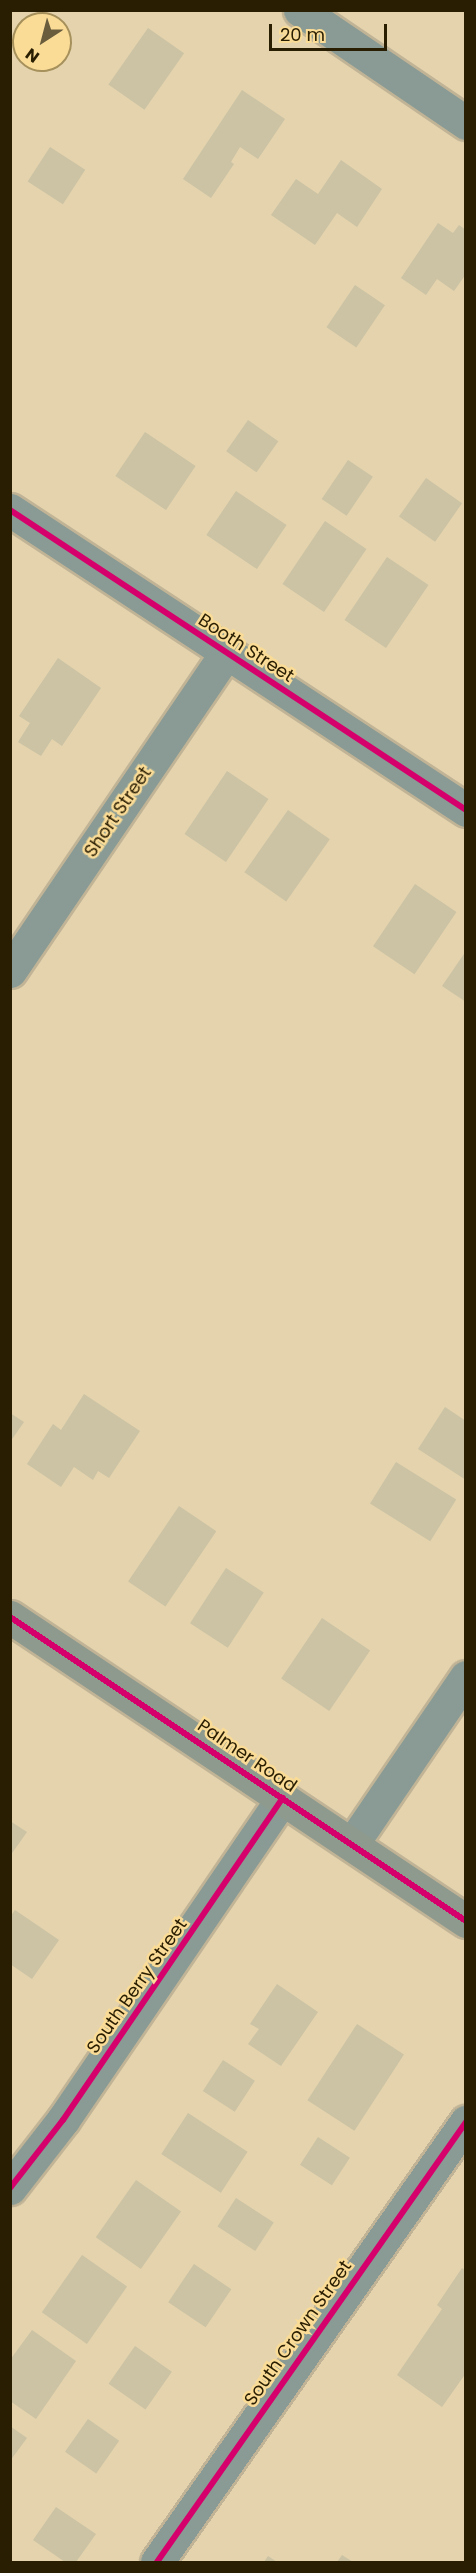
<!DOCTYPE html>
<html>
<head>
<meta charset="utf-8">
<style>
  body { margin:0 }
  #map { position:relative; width:476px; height:2573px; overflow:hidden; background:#e4d3ad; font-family:Poppins,sans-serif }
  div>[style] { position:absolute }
  .building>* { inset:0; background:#cbc3a4; transform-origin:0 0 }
  .roads { filter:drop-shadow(2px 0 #c1b496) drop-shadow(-2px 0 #c1b496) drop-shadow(0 2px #c1b496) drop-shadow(0 -2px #c1b496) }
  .street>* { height:33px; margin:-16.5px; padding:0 16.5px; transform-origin:16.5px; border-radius:16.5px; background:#899b94 }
  .secondary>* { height:33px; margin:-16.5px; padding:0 16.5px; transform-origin:16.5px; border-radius:16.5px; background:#8e9a8e }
  .cycleway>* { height:6px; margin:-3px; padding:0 3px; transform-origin:3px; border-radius:3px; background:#d6006c }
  span { translate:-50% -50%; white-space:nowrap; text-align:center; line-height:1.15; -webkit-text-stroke:5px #fadc97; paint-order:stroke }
  .street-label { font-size:18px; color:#291d02 }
  .frame { position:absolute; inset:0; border:12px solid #291d02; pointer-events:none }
  .north { position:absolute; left:12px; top:12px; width:60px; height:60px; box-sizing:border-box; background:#fadc97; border:2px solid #a6905b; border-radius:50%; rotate:216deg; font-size:16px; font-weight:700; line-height:24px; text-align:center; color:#291d02 }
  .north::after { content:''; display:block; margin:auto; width:21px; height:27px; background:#6a5d3e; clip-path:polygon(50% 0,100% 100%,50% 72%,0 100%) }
  .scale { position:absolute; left:269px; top:24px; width:118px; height:27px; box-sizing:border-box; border:3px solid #291d02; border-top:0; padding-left:8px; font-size:18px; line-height:21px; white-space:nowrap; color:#291d02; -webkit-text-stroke:4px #fadc97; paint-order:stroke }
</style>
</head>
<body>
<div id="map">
  <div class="building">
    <i style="left:148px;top:28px;width:44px;height:69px;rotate:35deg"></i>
    <i style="clip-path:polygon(242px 90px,285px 119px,258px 159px,240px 147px,231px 162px,234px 164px,211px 198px,183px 179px)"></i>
    <i style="left:50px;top:147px;width:42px;height:41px;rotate:33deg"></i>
    <i style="clip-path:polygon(341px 160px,382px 189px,357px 227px,337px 213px,315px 245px,271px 215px,296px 179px,318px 194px)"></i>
    <i style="clip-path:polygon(438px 223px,453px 233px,459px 225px,466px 230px,466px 274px,454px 291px,437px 279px,426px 295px,401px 278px)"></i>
    <i style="left:355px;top:285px;width:36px;height:51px;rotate:34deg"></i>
    <i style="left:248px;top:420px;width:37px;height:38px;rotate:35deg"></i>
    <i style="left:145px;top:432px;width:61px;height:53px;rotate:34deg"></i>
    <i style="left:348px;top:460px;width:30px;height:47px;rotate:34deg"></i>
    <i style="left:426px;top:478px;width:44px;height:47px;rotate:35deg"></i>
    <i style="left:236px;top:491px;width:61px;height:53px;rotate:34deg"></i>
    <i style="left:325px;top:521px;width:50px;height:76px;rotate:34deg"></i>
    <i style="left:387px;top:557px;width:50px;height:76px;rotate:34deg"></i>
    <i style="clip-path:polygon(58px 658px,101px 688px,62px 746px,52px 739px,41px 756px,18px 742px,30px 723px,19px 716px)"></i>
    <i style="left:227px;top:771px;width:50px;height:76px;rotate:34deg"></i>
    <i style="left:288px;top:810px;width:51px;height:76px;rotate:35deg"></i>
    <i style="left:415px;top:884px;width:50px;height:75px;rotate:34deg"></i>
    <i style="clip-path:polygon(466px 951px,466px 1002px,442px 986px)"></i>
    <i style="clip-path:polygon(84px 1394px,140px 1431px,109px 1478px,98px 1471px,93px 1480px,74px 1467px,61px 1487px,27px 1464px,53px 1424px,61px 1430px)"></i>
    <i style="clip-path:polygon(445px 1407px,466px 1421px,466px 1480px,418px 1449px)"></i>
    <i style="clip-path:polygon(10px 1413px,24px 1422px,10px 1442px)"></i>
    <i style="left:396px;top:1462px;width:71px;height:49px;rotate:32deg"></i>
    <i style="left:179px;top:1506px;width:45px;height:91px;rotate:34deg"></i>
    <i style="left:226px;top:1568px;width:45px;height:66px;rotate:33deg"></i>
    <i style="left:322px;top:1618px;width:58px;height:73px;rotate:34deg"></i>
    <i style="clip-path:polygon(10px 1821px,27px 1832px,10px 1856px)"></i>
    <i style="clip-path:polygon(15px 1910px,59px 1940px,32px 1979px,10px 1964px,10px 1917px)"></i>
    <i style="clip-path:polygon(277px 1984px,318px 2012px,281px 2066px,248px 2044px,259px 2029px,250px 2024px)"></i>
    <i style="left:357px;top:2024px;width:56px;height:91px;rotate:33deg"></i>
    <i style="left:223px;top:2060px;width:38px;height:37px;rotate:33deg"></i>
    <i style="left:188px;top:2113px;width:71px;height:49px;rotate:33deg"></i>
    <i style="left:318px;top:2137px;width:38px;height:33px;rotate:33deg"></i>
    <i style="left:136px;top:2180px;width:55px;height:70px;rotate:35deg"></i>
    <i style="left:236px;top:2198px;width:45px;height:34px;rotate:33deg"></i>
    <i style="left:82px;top:2255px;width:55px;height:70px;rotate:35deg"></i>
    <i style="left:194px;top:2264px;width:45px;height:46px;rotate:34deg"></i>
    <i style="clip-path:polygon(462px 2268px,466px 2271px,466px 2373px,442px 2407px,397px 2375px,442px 2309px,437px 2305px)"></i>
    <i style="clip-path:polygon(32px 2330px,76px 2361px,36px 2419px,10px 2401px,10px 2360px)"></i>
    <i style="left:135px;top:2346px;width:45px;height:46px;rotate:35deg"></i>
    <i style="left:88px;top:2419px;width:38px;height:40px;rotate:35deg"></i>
    <i style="clip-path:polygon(10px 2426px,27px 2438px,10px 2461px)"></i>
    <i style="clip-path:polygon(56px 2507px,96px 2534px,76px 2562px,65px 2562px,33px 2540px)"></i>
    <i style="clip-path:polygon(342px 2555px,353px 2562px,337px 2562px)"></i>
    <i style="clip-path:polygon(268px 2556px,277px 2562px,264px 2562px)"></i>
  </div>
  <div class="roads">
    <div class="street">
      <i style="left:300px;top:10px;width:201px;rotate:34.2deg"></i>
      <i style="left:10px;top:510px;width:546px;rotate:33.34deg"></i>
      <i style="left:10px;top:971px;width:384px;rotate:-55.8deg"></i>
      <i style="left:352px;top:1844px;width:202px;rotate:-55.7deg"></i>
      <i style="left:10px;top:2188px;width:86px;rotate:-52.1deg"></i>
      <i style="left:63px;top:2120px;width:390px;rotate:-55.7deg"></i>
      <i style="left:157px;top:2562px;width:538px;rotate:-54.92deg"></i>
    </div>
    <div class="secondary">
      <i style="left:10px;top:1617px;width:548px;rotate:33.69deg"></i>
    </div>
  </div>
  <div class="cycleway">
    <i style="left:10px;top:510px;width:546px;rotate:33.34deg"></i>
    <i style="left:10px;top:1617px;width:548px;rotate:33.69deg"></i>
    <i style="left:10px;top:2188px;width:86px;rotate:-52.1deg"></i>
    <i style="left:63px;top:2120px;width:390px;rotate:-55.7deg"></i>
    <i style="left:157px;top:2562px;width:538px;rotate:-54.92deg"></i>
  </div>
  <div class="street-label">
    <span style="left:246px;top:648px;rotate:33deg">Booth Street</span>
    <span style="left:118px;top:812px;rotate:-56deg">Short Street</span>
    <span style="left:247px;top:1756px;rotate:34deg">Palmer Road</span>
    <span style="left:137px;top:1986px;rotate:-55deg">South Berry Street</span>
    <span style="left:298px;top:2333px;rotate:-55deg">South Crown Street</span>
  </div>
  <div class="frame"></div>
  <div class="north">N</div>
  <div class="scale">20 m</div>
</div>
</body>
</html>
